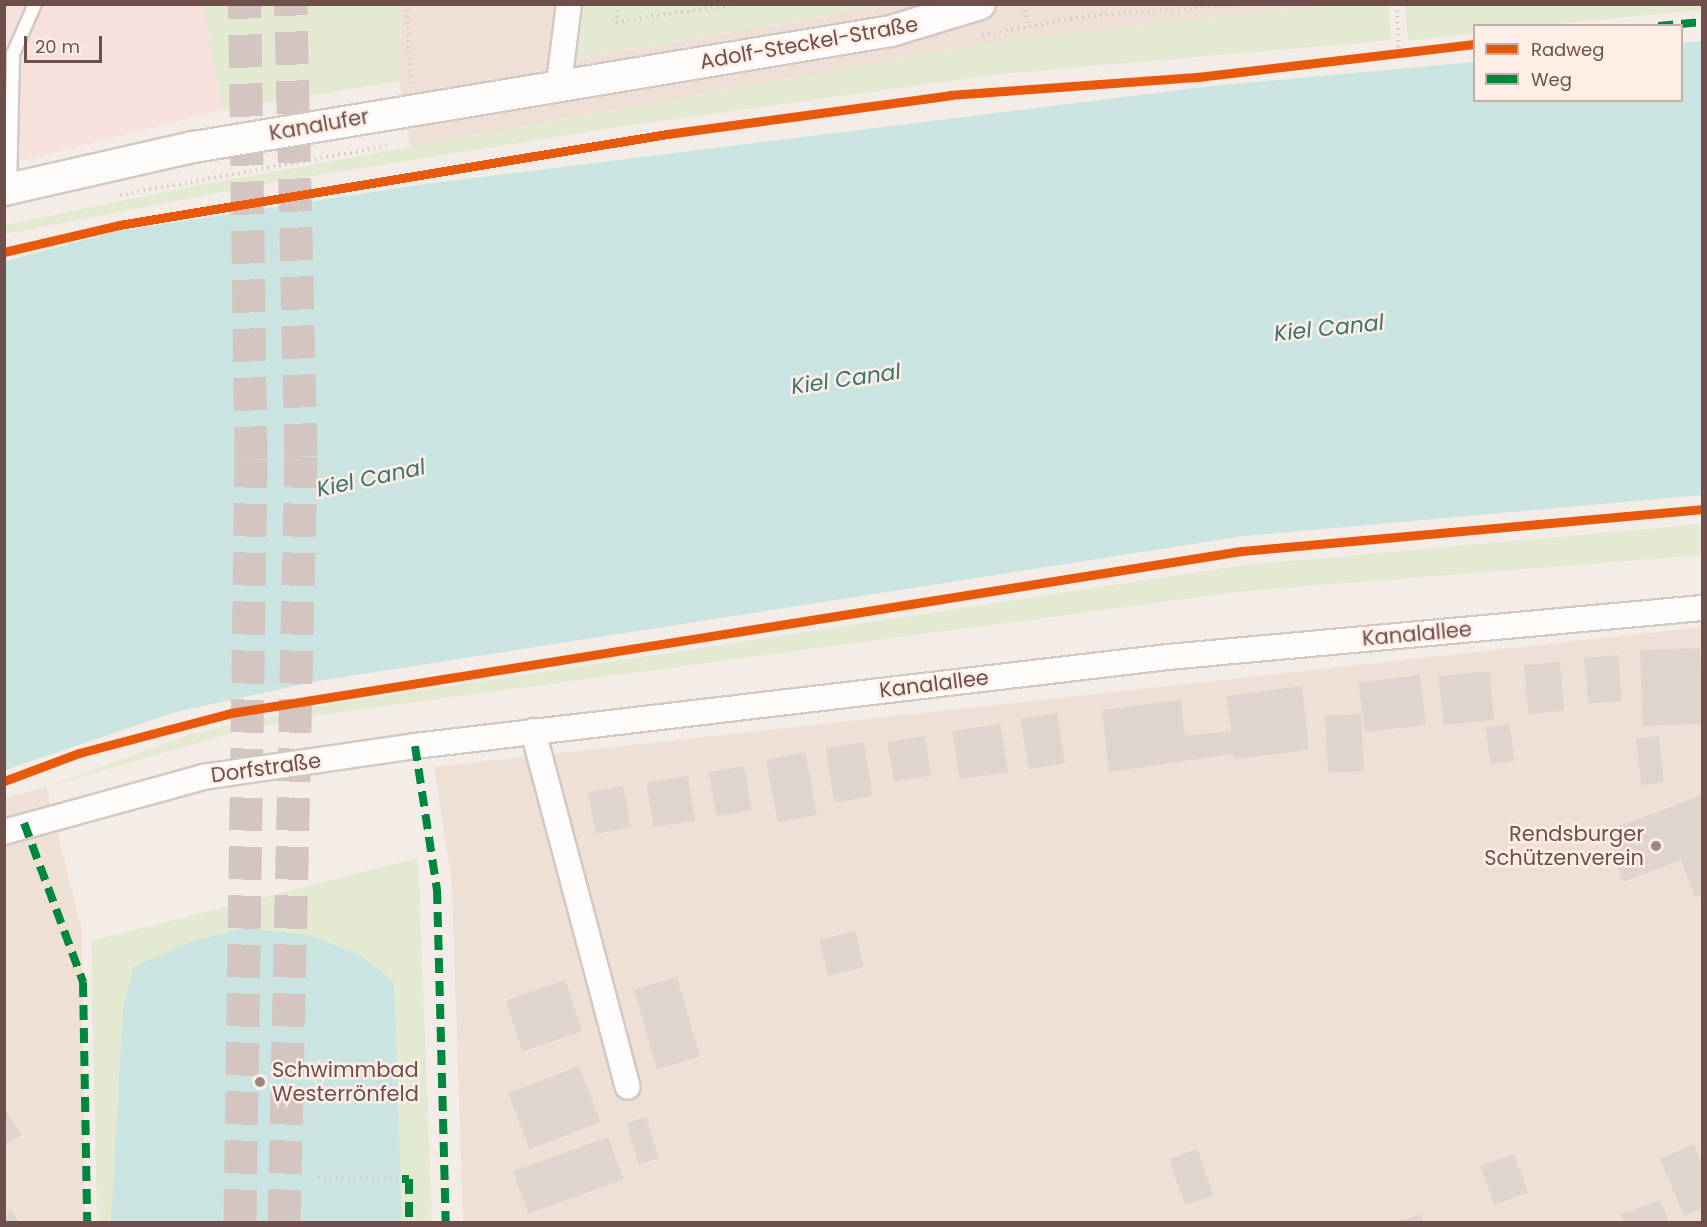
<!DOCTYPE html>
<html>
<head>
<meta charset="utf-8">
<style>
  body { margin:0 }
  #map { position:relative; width:1707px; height:1227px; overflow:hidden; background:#f4ece6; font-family:Poppins,sans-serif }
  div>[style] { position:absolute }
  .residential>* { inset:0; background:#efe0d6 }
  .commercial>* { inset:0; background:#f7e1dd }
  .green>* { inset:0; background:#e4e9d2 }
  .water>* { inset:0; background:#c9e4e1 }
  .building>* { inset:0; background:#e0d4cf; transform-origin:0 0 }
  .trunk-tunnel>* { height:33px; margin-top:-16.5px; transform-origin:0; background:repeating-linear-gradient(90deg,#d3c5bf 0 33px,transparent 0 49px) }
  .path>* { height:4px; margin-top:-2px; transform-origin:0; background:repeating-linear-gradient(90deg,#d5cbc9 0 1.5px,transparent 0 6px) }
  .roads { filter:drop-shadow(2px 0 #d2c8c4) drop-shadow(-2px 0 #d2c8c4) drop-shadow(0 2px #d2c8c4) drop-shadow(0 -2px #d2c8c4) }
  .service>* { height:12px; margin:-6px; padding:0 6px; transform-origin:6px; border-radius:6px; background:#fdfcfb }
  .minor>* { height:24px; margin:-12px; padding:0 12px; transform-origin:12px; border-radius:12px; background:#fdfcfb }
  .tertiary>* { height:30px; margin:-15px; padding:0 15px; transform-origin:15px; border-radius:15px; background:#fdfcfb }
  .quiet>* { height:8px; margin-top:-4px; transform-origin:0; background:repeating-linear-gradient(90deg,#00873e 0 15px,transparent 0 23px) }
  .cycleway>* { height:9px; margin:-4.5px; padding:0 4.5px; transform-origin:4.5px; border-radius:4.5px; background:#e8590c }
  .dots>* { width:16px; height:16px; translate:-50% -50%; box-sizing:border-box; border:3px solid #fdefe6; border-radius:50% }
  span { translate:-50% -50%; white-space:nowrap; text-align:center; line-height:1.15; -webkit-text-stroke:5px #fdefe6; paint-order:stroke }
  .street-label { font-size:21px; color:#6f4f4a }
  .poi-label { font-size:21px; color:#6f4f4a }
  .right { translate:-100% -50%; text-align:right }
  .left { translate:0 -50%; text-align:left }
  .water-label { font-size:22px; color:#407472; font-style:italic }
  .frame { position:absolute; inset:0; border:6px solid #6f4f4a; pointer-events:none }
  .legend { position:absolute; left:1473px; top:24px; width:210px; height:78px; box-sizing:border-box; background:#fdefe6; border:2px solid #c4afa8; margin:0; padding:8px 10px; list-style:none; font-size:18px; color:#6f4f4a }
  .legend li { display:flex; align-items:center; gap:12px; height:30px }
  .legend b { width:30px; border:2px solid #c4afa8 }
  .scale { position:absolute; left:24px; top:36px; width:78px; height:27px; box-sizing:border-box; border:3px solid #6f4f4a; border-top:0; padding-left:8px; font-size:18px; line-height:21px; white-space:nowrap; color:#6f4f4a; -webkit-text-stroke:4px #fdefe6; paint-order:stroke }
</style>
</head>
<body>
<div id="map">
  <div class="residential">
    <i style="clip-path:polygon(401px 5px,584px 5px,578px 58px,889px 5px,1338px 5px,999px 41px,410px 147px,399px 81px)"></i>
    <i style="clip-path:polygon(1702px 627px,1702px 1222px,463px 1222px,452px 885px,434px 767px)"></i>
    <i style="clip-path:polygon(46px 787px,82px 930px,85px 1222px,5px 1222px,5px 798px)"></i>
  </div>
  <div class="commercial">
    <i style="clip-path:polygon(5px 5px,203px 5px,223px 110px,5px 165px)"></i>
  </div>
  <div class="green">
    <i style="clip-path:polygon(1338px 4px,1389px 5px,1391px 40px,1001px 74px,618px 127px,275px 182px,5px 234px,5px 225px,194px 186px,999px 41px)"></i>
    <i style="clip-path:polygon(1702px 4px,1702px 10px,1544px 25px,1474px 26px,1474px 33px,1408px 41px,1405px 5px)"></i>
    <i style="clip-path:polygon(203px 5px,401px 5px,399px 81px,223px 110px)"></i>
    <i style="clip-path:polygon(584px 5px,584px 4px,889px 5px,577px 58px)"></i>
    <i style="clip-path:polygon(1702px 524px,1702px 555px,1245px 591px,318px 715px,232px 733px,46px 787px,188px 735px,319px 706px,1244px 565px)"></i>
    <i style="clip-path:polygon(418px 858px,432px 1222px,97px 1222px,91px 941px)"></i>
  </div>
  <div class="water">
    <i style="clip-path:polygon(1702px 41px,1702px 495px,1244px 536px,318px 681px,176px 712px,5px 770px,5px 261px,119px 231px,425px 184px,1212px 86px,1474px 62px,1474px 100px,1682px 100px,1682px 43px)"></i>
    <i style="clip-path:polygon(243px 928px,309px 935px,360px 955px,394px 982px,402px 1222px,111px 1222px,123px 1010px,134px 967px,187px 943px)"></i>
  </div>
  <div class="building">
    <i style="left:1700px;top:648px;width:76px;height:60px;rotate:88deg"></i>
    <i style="left:1618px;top:655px;width:46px;height:34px;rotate:85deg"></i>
    <i style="left:1560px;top:662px;width:49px;height:36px;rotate:85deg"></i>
    <i style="left:1489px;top:671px;width:49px;height:51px;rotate:84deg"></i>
    <i style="left:1420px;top:675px;width:50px;height:62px;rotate:83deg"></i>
    <i style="clip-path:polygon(1302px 686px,1309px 750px,1234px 759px,1233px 754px,1109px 772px,1102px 710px,1181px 700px,1185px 736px,1231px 731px,1226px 696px)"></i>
    <i style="left:1057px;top:713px;width:51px;height:37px;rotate:81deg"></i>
    <i style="left:1361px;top:714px;width:57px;height:36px;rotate:87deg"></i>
    <i style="left:1001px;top:724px;width:49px;height:49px;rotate:82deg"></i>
    <i style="left:1509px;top:724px;width:37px;height:24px;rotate:81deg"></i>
    <i style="left:925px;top:736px;width:40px;height:38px;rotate:81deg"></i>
    <i style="left:1659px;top:736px;width:47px;height:23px;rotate:84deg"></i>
    <i style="left:864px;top:742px;width:55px;height:39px;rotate:81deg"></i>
    <i style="left:805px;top:752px;width:64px;height:40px;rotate:79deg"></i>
    <i style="left:744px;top:766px;width:45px;height:36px;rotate:80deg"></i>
    <i style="left:688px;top:776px;width:45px;height:42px;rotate:81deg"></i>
    <i style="left:623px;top:786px;width:42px;height:36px;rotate:79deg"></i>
    <i style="clip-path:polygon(1702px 795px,1702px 895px,1695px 898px,1681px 860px,1623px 882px,1604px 832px)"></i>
    <i style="left:855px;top:931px;width:37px;height:37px;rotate:76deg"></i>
    <i style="left:677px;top:977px;width:83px;height:45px;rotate:74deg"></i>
    <i style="left:565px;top:980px;width:54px;height:63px;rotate:71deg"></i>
    <i style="left:579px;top:1066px;width:60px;height:76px;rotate:69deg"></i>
    <i style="clip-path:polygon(4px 1107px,22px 1135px,4px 1145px)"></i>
    <i style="left:646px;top:1117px;width:43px;height:21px;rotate:72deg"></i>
    <i style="left:608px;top:1137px;width:45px;height:101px;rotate:70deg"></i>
    <i style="clip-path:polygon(1694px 1144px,1702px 1164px,1702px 1208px,1684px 1216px,1660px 1159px)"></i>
    <i style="left:1197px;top:1149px;width:49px;height:30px;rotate:70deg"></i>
    <i style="left:1514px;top:1154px;width:41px;height:36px;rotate:70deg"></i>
    <i style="clip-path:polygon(1660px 1200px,1669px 1222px,1624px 1222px,1621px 1214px)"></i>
    <i style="clip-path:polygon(10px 1209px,19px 1222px,4px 1222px)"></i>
    <i style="clip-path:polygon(1421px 1214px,1424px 1222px,1397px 1222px)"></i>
  </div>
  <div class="trunk-tunnel">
    <i style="left:240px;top:1222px;width:763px;rotate:-89.17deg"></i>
    <i style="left:251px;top:459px;width:455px;rotate:-90.8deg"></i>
    <i style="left:284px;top:1222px;width:766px;rotate:-88.73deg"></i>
    <i style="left:301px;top:456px;width:452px;rotate:-91.3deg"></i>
  </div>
  <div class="path">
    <i style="left:407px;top:4px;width:80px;rotate:87.1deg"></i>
    <i style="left:618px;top:4px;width:18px;rotate:96deg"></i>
    <i style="left:616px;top:22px;width:122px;rotate:-8.5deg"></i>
    <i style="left:1024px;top:4px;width:24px;rotate:78deg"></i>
    <i style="left:1397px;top:4px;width:50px;rotate:87.7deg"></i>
    <i style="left:982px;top:35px;width:108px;rotate:-10.2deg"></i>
    <i style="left:1088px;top:16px;width:151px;rotate:-4.5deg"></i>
    <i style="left:120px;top:195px;width:271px;rotate:-10.4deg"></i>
    <i style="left:318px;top:1178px;width:84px;rotate:0.7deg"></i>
  </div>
  <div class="roads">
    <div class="service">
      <i style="left:10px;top:189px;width:135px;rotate:-88.7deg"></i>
      <i style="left:13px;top:54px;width:55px;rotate:-66.3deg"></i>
    </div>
    <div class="minor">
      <i style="left:559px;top:83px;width:80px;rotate:-82.8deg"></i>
      <i style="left:533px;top:731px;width:368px;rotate:75.1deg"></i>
      <i style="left:4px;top:832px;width:206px;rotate:-15.4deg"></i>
      <i style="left:203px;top:777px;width:214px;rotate:-8.3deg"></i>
      <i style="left:415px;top:746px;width:758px;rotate:-6.74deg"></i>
      <i style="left:1168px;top:657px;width:536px;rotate:-5.24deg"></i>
    </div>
    <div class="tertiary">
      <i style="left:4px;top:190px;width:195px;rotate:-12.8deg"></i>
      <i style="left:194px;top:147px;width:707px;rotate:-9.45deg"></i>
      <i style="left:891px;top:31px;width:93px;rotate:-16.9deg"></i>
    </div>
  </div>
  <div class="quiet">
    <i style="left:1658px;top:26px;width:44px;rotate:-5.2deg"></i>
    <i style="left:415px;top:746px;width:145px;rotate:81.3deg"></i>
    <i style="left:437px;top:889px;width:333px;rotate:88.5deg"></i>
    <i style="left:24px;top:823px;width:170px;rotate:69.6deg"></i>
    <i style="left:83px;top:982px;width:240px;rotate:89deg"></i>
    <i style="left:402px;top:1179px;width:7px"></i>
    <i style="left:409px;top:1179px;width:43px;rotate:90deg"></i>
  </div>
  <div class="cycleway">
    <i style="left:4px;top:252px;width:118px;rotate:-13.2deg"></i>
    <i style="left:119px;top:225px;width:556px;rotate:-9.43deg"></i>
    <i style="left:667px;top:134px;width:286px;rotate:-7.8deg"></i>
    <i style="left:950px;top:95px;width:249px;rotate:-4.2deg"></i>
    <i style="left:1198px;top:77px;width:278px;rotate:-6.8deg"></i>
    <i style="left:4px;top:781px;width:80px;rotate:-20.5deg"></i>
    <i style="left:79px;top:753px;width:157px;rotate:-14.7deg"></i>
    <i style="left:231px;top:713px;width:1023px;rotate:-9.11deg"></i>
    <i style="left:1241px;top:551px;width:463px;rotate:-5.2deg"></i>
  </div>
  <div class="dots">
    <i style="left:1656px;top:846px;background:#9e8681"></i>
    <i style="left:260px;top:1082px;background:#9e8681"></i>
  </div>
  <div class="street-label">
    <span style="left:809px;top:43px;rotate:-10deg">Adolf-Steckel-Straße</span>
    <span style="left:319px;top:125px;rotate:-10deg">Kanalufer</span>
    <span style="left:1417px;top:634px;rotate:-5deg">Kanalallee</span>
    <span style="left:934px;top:684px;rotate:-7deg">Kanalallee</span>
    <span style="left:266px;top:768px;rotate:-8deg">Dorfstraße</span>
  </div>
  <div class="poi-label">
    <span class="right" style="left:1644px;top:846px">Rendsburger<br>Schützenverein</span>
    <span class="left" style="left:272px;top:1082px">Schwimmbad<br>Westerrönfeld</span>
  </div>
  <div class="water-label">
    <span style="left:1329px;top:328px;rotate:-6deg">Kiel Canal</span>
    <span style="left:846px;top:379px;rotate:-8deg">Kiel Canal</span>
    <span style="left:371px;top:478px;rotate:-12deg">Kiel Canal</span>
  </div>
  <div class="frame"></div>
  <ul class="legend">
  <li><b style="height:8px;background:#e8590c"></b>Radweg</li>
  <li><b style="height:8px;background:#00873e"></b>Weg</li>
  </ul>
  <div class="scale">20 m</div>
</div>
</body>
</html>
